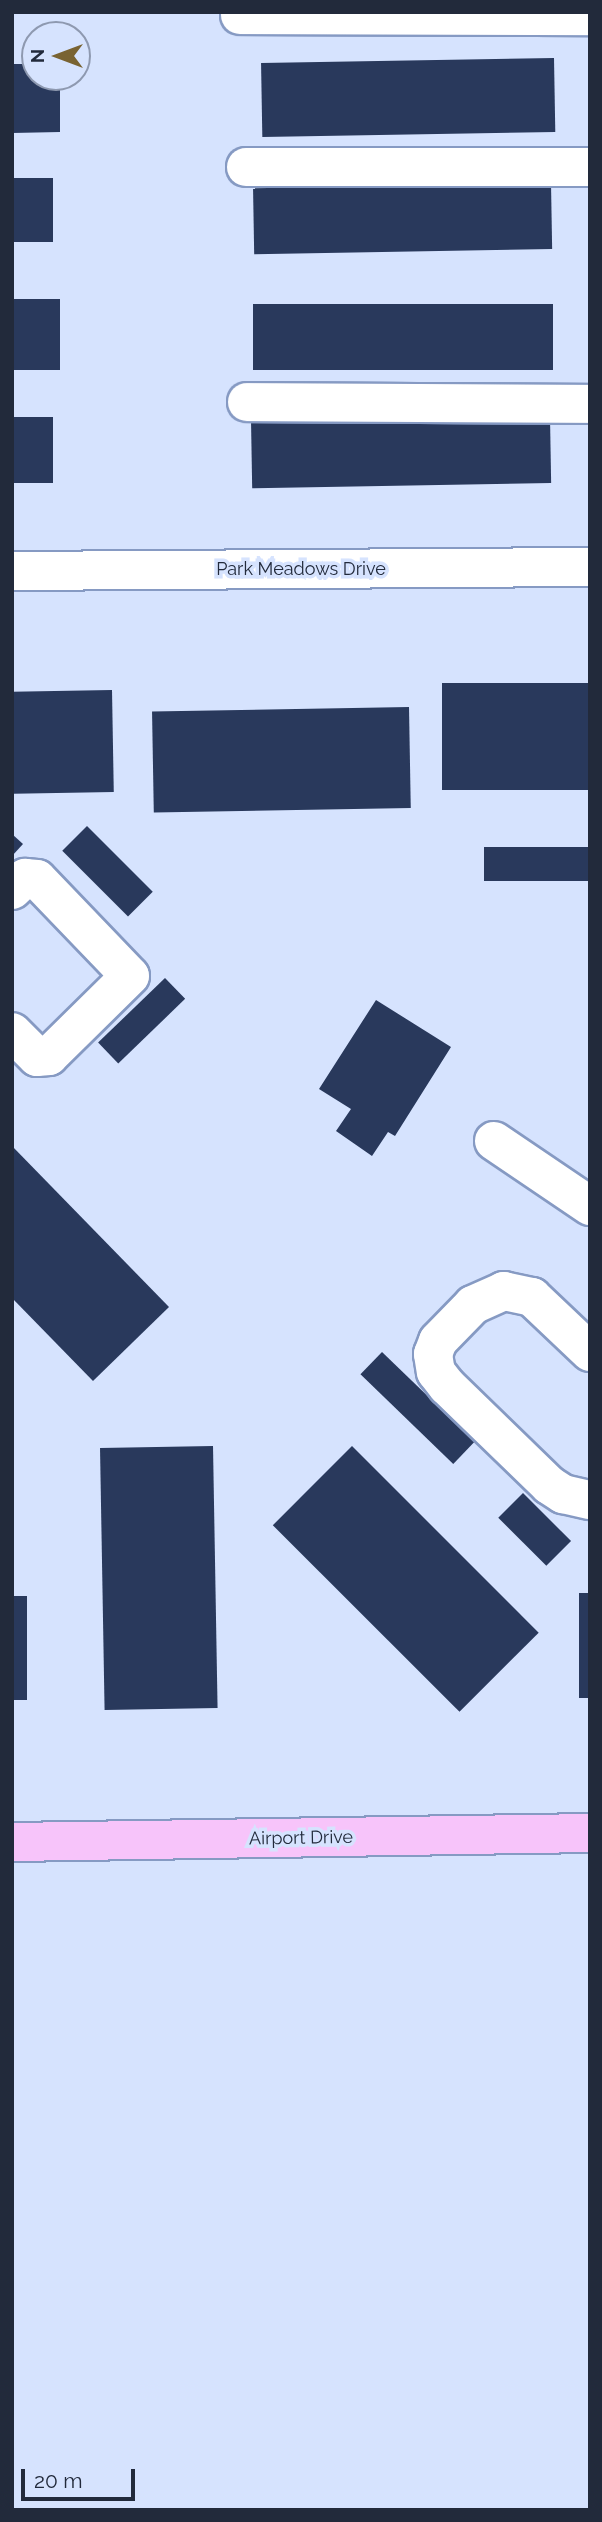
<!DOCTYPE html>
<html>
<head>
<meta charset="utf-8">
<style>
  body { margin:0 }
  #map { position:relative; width:602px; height:2522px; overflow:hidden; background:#d6e3fe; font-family:Raleway,sans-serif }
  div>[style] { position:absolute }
  .building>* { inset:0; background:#29395c; transform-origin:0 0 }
  .roads { filter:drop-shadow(2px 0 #869ac3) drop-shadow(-2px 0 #869ac3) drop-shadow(0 2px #869ac3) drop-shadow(0 -2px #869ac3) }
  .minor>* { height:38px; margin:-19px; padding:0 19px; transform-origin:19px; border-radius:19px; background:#fff }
  .major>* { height:38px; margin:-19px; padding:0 19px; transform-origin:19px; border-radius:19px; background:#f7c4fa }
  span { translate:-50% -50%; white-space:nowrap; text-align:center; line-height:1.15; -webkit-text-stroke:7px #d6e3fe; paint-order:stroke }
  .street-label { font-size:18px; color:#222a3b }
  .frame { position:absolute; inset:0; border:14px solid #222a3b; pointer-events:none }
  .north { position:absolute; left:21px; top:21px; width:70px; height:70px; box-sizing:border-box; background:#d6e3fe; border:2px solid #8e99b0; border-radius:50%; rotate:270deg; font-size:19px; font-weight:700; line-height:28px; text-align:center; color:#222a3b }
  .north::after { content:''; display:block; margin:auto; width:24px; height:32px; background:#796332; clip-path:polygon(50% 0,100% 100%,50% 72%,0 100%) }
  .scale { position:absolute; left:21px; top:2469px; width:114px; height:32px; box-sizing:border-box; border:4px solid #222a3b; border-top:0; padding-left:9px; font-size:21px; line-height:24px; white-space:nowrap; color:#222a3b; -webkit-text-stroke:5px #d6e3fe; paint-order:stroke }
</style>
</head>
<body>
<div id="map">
  <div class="building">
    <i style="left:554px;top:58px;width:74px;height:293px;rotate:89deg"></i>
    <i style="clip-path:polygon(12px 64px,35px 64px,35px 77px,60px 77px,60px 132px,12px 133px)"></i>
    <i style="left:12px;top:178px;width:41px;height:64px"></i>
    <i style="left:551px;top:183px;width:66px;height:298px;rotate:89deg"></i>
    <i style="left:12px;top:299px;width:48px;height:71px"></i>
    <i style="left:553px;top:304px;width:66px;height:300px;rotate:90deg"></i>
    <i style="left:12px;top:417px;width:41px;height:66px"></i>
    <i style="left:550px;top:417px;width:66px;height:299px;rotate:89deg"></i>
    <i style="left:590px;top:683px;width:107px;height:148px;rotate:90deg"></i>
    <i style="left:112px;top:690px;width:102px;height:100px;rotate:89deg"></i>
    <i style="left:409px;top:707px;width:101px;height:257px;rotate:89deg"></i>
    <i style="left:87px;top:826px;width:93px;height:35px;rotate:45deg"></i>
    <i style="clip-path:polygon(12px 834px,23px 844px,12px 856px)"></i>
    <i style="left:590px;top:847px;width:34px;height:106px;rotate:90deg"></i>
    <i style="left:165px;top:978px;width:29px;height:93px;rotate:46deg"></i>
    <i style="clip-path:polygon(376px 1000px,451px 1047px,395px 1136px,388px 1132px,372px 1156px,336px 1131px,351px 1109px,319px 1089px)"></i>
    <i style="clip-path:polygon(12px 1146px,169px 1307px,93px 1381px,12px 1298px)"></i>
    <i style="left:382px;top:1352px;width:129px;height:31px;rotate:44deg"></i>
    <i style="left:213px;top:1446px;width:262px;height:113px;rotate:89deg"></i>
    <i style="left:352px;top:1446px;width:264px;height:112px;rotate:45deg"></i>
    <i style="left:523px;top:1493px;width:68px;height:35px;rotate:45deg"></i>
    <i style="left:590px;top:1593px;width:105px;height:11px;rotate:90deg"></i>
    <i style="left:12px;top:1596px;width:15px;height:104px"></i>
  </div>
  <div class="roads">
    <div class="minor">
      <i style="left:240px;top:15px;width:350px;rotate:0.2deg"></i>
      <i style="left:246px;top:167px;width:344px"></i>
      <i style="left:247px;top:402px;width:343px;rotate:0.3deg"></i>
      <i style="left:12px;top:571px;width:578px;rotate:-0.4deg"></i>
      <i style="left:12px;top:890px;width:18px;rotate:-43deg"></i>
      <i style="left:25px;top:878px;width:12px;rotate:5deg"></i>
      <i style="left:37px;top:879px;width:134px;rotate:46.2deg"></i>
      <i style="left:130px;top:976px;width:114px;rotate:135.4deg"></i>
      <i style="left:49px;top:1056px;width:12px;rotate:175deg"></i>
      <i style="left:37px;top:1057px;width:35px;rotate:-135deg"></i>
      <i style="left:494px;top:1141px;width:116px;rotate:34.1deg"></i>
      <i style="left:590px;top:1352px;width:80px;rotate:-136.5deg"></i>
      <i style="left:532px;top:1297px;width:29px;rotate:-168deg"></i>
      <i style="left:504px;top:1291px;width:34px;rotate:156deg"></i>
      <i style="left:473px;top:1305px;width:50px;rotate:134.2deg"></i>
      <i style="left:438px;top:1341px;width:14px;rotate:111deg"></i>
      <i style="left:433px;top:1354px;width:18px;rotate:81deg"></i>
      <i style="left:436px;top:1372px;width:18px;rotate:52deg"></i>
      <i style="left:447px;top:1386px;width:142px;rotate:44.1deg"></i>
      <i style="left:549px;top:1485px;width:17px;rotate:33deg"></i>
      <i style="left:563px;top:1494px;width:28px;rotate:13deg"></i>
    </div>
    <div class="major">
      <i style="left:12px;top:1842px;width:578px;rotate:-0.89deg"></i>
    </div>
  </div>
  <div class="street-label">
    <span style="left:301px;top:569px">Park Meadows Drive</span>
    <span style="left:301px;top:1838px;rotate:-1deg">Airport Drive</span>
  </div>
  <div class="frame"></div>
  <div class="north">N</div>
  <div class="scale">20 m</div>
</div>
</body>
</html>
